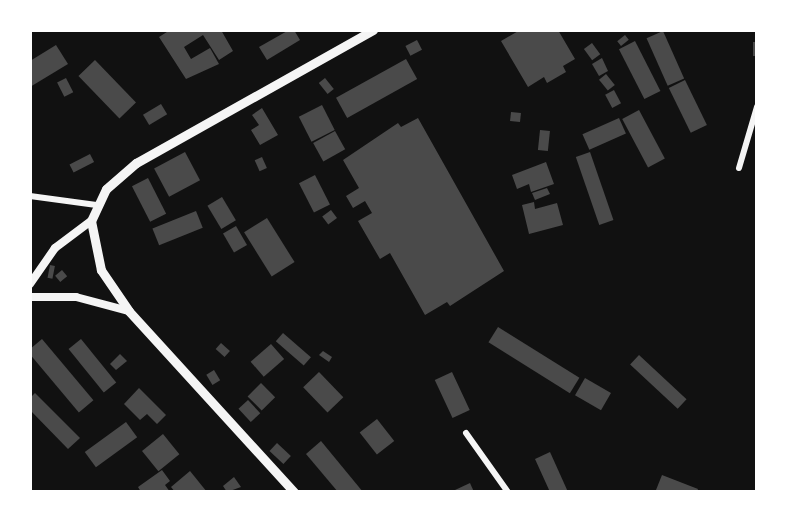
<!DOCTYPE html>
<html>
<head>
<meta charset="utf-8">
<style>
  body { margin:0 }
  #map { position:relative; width:787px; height:522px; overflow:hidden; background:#111; font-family:"Varela Round",sans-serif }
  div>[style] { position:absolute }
  .building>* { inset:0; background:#4a4a4a; transform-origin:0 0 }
  .minor>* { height:6px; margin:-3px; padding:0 3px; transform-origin:3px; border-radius:3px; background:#f5f5f5 }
  .secondary>* { height:8px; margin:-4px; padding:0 4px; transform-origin:4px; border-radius:4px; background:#f5f5f5 }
  .primary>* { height:9px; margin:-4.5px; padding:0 4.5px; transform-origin:4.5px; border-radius:4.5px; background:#f5f5f5 }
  span { translate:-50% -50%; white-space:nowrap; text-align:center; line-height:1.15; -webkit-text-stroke:6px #fff; paint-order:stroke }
  .frame { position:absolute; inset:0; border:32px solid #fff; pointer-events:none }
</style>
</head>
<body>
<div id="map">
  <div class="building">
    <i style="clip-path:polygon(170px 30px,221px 30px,233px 51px,219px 60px,203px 35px,184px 47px,191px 59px,210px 48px,219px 64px,186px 79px,159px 37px)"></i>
    <i style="clip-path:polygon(289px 30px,294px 30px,300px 40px,267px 60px,259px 47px)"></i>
    <i style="clip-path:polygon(520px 30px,558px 30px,575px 59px,563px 66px,566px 72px,547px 83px,544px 77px,528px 87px,501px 41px)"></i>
    <i style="left:663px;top:31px;width:52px;height:18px;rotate:66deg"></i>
    <i style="left:625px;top:35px;width:6px;height:10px;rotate:51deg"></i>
    <i style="left:417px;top:40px;width:11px;height:13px;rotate:63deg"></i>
    <i style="left:635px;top:41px;width:56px;height:18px;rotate:63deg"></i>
    <i style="left:753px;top:42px;width:4px;height:14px"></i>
    <i style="left:592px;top:43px;width:14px;height:10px;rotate:54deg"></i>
    <i style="clip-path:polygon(56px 45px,68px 64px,30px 87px,30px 61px)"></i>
    <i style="clip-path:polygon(602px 58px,608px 71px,599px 76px,592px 64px)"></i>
    <i style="left:406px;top:59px;width:23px;height:80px;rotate:61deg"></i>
    <i style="left:95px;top:60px;width:59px;height:23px;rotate:46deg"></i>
    <i style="left:606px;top:74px;width:14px;height:9px;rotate:51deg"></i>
    <i style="left:66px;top:78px;width:16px;height:10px;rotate:63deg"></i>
    <i style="left:325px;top:78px;width:14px;height:8px;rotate:51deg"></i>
    <i style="left:685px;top:80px;width:50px;height:18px;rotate:64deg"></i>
    <i style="left:614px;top:90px;width:15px;height:10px;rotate:62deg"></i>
    <i style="left:161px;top:104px;width:12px;height:21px;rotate:59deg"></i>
    <i style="left:322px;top:105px;width:28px;height:26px;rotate:63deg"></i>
    <i style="clip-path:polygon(262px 108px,278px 135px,260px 145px,251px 130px,259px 125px,252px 115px)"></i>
    <i style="left:639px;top:110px;width:55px;height:19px;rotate:62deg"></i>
    <i style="left:511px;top:112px;width:10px;height:9px;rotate:6deg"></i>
    <i style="clip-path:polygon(418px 118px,504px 271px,450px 306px,447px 302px,425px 315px,390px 253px,380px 259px,358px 221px,372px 213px,365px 201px,353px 208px,346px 196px,359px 188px,343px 160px,398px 123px,401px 127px)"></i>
    <i style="left:619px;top:118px;width:17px;height:40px;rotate:66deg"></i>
    <i style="left:540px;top:130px;width:10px;height:20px;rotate:6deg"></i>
    <i style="left:335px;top:131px;width:21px;height:25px;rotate:61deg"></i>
    <i style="left:185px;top:152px;width:32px;height:35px;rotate:62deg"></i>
    <i style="left:590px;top:152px;width:72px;height:15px;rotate:71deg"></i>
    <i style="left:90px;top:154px;width:9px;height:23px;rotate:63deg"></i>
    <i style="left:262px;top:157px;width:12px;height:8px;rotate:66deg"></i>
    <i style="clip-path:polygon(546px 162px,554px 184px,531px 192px,529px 184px,517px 189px,512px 175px)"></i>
    <i style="left:315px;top:175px;width:33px;height:18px;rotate:63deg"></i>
    <i style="left:148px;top:178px;width:40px;height:18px;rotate:63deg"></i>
    <i style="clip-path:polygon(547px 188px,550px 194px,535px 200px,532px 193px)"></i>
    <i style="left:222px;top:197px;width:27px;height:17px;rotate:59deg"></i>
    <i style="clip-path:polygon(534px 202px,535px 209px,557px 203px,563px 225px,529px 234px,522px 205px)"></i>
    <i style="left:331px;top:210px;width:10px;height:11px;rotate:53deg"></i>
    <i style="left:196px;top:211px;width:18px;height:47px;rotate:68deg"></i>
    <i style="left:267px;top:218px;width:52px;height:27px;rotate:58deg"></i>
    <i style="left:236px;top:226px;width:22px;height:15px;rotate:60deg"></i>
    <i style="left:50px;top:265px;width:5px;height:13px;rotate:11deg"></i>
    <i style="left:62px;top:270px;width:8px;height:9px;rotate:50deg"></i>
    <i style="left:498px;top:327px;width:96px;height:18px;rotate:32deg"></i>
    <i style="left:283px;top:333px;width:37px;height:11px;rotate:41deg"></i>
    <i style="left:42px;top:339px;width:80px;height:19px;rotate:50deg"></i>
    <i style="left:81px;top:339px;width:56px;height:16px;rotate:51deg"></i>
    <i style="left:221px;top:343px;width:12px;height:8px;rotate:42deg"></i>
    <i style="left:271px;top:344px;width:20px;height:27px;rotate:49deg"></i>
    <i style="clip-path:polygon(323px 351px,332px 357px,329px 362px,319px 355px)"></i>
    <i style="clip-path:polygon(120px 354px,127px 361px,116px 370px,110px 364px)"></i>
    <i style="left:639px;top:355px;width:65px;height:13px;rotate:43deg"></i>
    <i style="left:214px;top:370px;width:12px;height:9px;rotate:59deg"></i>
    <i style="left:319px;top:372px;width:35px;height:22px;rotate:46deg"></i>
    <i style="left:452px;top:372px;width:42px;height:19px;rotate:65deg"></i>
    <i style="left:585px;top:378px;width:30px;height:20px;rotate:30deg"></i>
    <i style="left:261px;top:383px;width:20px;height:19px;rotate:45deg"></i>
    <i style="clip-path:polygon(139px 388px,166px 415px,157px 424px,147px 414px,140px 420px,124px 404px)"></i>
    <i style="clip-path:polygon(35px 393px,80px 438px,68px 449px,30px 410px,30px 398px)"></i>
    <i style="left:248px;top:400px;width:18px;height:13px;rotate:47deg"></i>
    <i style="left:377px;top:419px;width:28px;height:22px;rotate:52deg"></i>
    <i style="left:126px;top:422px;width:19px;height:51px;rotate:54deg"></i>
    <i style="left:163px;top:434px;width:26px;height:27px;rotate:51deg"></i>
    <i style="clip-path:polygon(321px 441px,363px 492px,338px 492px,306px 454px)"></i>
    <i style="left:277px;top:443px;width:19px;height:11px;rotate:43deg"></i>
    <i style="clip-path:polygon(550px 452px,568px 492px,550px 492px,535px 459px)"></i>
    <i style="clip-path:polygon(162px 470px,170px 481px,165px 485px,170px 492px,141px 492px,138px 487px)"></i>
    <i style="clip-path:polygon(190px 471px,207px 492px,175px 492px,171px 487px)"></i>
    <i style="clip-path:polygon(662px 475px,698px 489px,697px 492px,656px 490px)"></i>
    <i style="clip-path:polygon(234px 477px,241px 487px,227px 492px,223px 486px)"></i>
    <i style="clip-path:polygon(470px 483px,474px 492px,455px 492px,455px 490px)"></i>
  </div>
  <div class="minor">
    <i style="left:739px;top:168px;width:64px;rotate:-73.6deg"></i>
    <i style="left:30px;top:196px;width:67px;rotate:7.8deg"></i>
    <i style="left:466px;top:433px;width:72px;rotate:54.6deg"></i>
  </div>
  <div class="secondary">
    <i style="left:30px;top:284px;width:44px;rotate:-55.2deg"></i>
    <i style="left:55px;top:248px;width:45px;rotate:-36.9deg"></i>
    <i style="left:30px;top:297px;width:46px"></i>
    <i style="left:76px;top:297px;width:55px;rotate:14.8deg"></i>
  </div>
  <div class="primary">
    <i style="left:294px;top:492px;width:245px;rotate:-132.4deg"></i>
    <i style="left:129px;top:311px;width:50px;rotate:-124.3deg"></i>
    <i style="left:101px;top:270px;width:50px;rotate:-101.5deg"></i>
    <i style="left:91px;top:221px;width:35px;rotate:-65deg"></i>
    <i style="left:106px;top:189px;width:40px;rotate:-41deg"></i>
    <i style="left:136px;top:163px;width:272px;rotate:-29.3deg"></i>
  </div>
  <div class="frame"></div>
</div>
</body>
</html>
